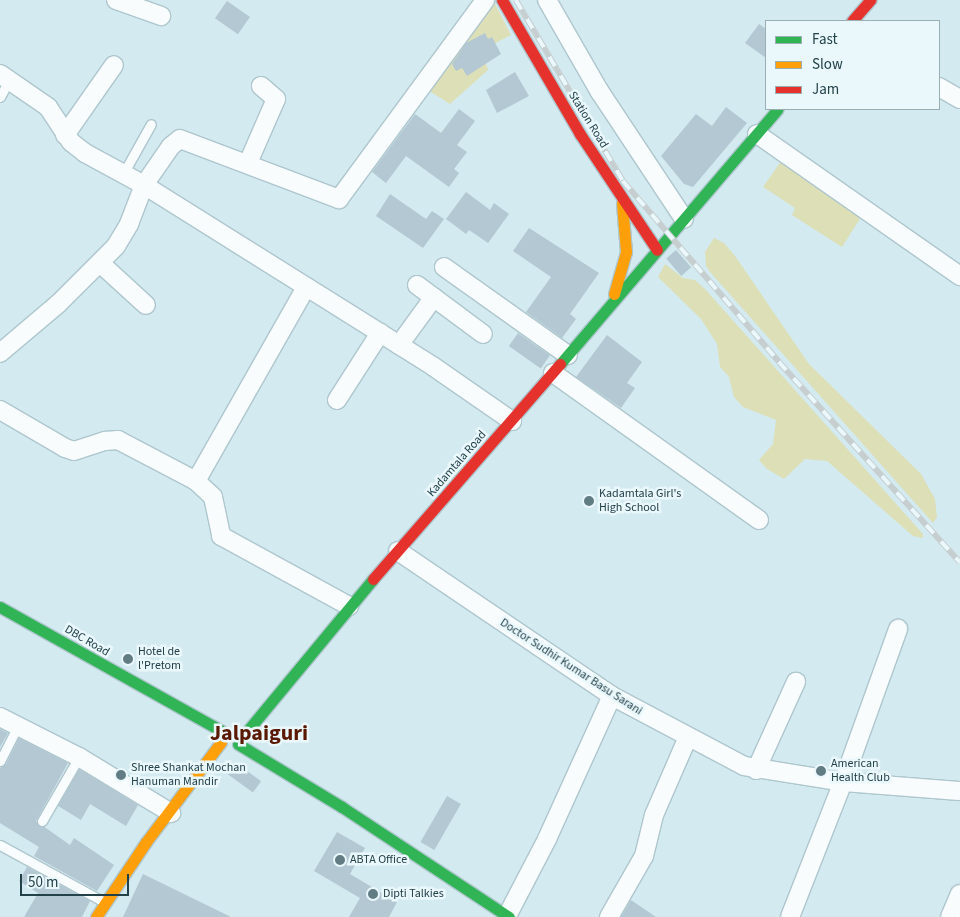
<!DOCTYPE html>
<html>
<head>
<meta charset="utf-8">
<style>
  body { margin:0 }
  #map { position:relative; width:960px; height:917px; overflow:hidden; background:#d3eaf0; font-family:"Source Sans 3",sans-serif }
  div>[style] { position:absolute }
  .green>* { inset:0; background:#dddfb7 }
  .building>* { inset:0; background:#b3c8d2; transform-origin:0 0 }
  .roads { filter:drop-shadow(1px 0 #aec6cd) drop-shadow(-1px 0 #aec6cd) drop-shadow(0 1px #aec6cd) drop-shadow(0 -1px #aec6cd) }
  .lane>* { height:9px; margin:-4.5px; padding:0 4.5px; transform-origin:4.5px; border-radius:4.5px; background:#f8fcfd }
  .street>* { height:18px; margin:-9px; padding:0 9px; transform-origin:9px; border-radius:9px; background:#f8fcfd }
  .fast>* { height:11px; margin:-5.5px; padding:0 5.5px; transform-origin:5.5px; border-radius:5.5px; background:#30b455 }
  .slow>* { height:11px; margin:-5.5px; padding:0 5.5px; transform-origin:5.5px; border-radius:5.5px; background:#ff9f0a }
  .jam>* { height:11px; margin:-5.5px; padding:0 5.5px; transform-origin:5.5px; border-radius:5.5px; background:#e5322d }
  .rail>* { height:5.5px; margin-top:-2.75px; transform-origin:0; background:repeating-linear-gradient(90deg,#eaf8fc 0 11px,#c6ced0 0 22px); box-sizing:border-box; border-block:1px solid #c6ced0 }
  .dots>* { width:14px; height:14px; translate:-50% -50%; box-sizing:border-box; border:2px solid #eaf8fc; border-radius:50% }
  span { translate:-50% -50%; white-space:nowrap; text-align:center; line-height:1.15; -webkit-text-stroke:5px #eaf8fc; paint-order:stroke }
  .street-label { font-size:12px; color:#234149 }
  .poi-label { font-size:12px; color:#234149 }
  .left { translate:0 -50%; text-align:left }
  .town-label { font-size:22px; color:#5a1902; font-weight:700 }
  .legend { position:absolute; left:765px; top:20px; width:175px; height:90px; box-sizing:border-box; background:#eaf8fc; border:1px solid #9aafb4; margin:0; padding:6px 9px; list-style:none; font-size:15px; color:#234149 }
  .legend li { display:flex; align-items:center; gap:10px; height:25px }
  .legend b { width:25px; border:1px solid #9aafb4 }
  .scale { position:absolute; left:20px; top:874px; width:109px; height:22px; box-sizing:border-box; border:2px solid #234149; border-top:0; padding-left:6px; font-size:15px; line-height:18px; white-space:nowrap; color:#234149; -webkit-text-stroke:4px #eaf8fc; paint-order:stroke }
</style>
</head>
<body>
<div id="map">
  <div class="green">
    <i style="clip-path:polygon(493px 0,511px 35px,482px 50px,488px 70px,450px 104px,423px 87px)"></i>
    <i style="clip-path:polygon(784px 157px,863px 214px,842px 247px,792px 215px,795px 208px,763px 187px)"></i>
    <i style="clip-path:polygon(714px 238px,724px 243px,735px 256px,809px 364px,921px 474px,935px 499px,937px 517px,933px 523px,710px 272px,706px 266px,705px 252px)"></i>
    <i style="clip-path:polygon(665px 264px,683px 278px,695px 280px,705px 289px,923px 534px,923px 538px,913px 536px,827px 461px,805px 459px,784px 479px,767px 469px,759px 460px,773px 444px,776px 420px,743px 407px,734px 397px,729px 377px,720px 367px,717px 344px,701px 319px,658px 277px)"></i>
  </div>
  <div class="building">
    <i style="left:227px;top:1px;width:28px;height:21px;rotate:35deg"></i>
    <i style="clip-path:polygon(759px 24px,766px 29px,766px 58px,745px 43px)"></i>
    <i style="clip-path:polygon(485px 33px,488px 39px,492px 37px,501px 54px,467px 76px,462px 68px,456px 71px,452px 64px,466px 43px)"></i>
    <i style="clip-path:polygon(515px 72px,529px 96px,497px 113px,486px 90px)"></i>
    <i style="clip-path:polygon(726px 107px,747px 123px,693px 187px,684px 184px,661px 156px,696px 114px,712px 126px)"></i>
    <i style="clip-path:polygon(459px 109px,475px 121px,457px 145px,467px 152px,454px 169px,459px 173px,449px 187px,406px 156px,386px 183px,372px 172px,415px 114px,441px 133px)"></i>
    <i style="clip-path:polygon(466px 192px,490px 210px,494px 203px,509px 214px,488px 243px,469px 230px,466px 234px,446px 219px)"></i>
    <i style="clip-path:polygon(390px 194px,426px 219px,432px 211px,444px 219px,423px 248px,376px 216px)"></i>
    <i style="clip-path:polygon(529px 228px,599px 273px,570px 314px,576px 319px,562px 338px,526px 312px,551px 277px,513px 251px)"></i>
    <i style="left:676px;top:250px;width:23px;height:13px;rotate:49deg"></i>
    <i style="left:518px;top:333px;width:39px;height:16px;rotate:35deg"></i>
    <i style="clip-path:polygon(607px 335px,642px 362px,627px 383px,635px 388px,621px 408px,576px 377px)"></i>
    <i style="clip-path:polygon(0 729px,8px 733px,0 747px)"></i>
    <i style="clip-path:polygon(19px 738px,68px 763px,36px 821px,70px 845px,74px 838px,114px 865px,97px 891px,34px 856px,39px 847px,0 823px,0 768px,6px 764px)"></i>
    <i style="left:236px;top:763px;width:31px;height:14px;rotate:36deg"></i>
    <i style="clip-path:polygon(79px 769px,138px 805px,126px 826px,90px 804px,81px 820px,58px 806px)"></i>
    <i style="left:447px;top:796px;width:16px;height:53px;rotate:30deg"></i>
    <i style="clip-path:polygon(337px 832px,365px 848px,350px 874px,397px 902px,389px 917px,349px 917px,360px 898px,314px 871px)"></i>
    <i style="clip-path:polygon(27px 867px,90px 901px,82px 917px,24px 917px,38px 893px,19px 881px)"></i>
    <i style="clip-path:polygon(143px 874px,231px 917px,123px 917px)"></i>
    <i style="clip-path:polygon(631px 900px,656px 917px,621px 917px)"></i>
  </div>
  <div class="roads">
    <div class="lane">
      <i style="left:0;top:97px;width:19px;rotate:-62deg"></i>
      <i style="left:123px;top:174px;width:57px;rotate:-60.8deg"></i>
      <i style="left:0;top:761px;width:39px;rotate:-63deg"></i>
      <i style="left:42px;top:821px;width:74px;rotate:-60deg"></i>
      <i style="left:0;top:845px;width:119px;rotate:28.7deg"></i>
    </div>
    <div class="street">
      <i style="left:116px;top:0;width:48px;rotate:19.6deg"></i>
      <i style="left:547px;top:0;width:106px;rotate:60.1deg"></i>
      <i style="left:600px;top:92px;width:152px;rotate:56.5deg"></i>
      <i style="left:0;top:74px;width:58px;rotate:34.5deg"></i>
      <i style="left:48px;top:107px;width:42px;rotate:56.7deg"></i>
      <i style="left:71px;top:142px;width:18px;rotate:38deg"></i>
      <i style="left:85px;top:153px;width:67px;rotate:28.5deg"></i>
      <i style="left:144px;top:185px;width:342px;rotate:32.1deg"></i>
      <i style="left:434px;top:367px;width:95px;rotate:34.7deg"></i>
      <i style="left:939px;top:87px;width:24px;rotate:30deg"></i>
      <i style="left:757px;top:134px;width:248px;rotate:35deg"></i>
      <i style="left:65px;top:135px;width:85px;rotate:-55deg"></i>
      <i style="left:248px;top:163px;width:70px;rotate:-66.4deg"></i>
      <i style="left:276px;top:99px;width:20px;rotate:-139deg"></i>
      <i style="left:100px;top:263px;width:62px;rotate:42.4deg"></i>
      <i style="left:444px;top:267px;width:152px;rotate:35.4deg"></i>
      <i style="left:417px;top:285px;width:82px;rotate:36.6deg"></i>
      <i style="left:399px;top:345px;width:59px;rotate:-53.9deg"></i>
      <i style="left:0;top:353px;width:76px;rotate:-40.2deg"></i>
      <i style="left:58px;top:304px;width:82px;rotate:-45deg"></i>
      <i style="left:116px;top:246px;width:26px;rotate:-59deg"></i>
      <i style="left:129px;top:224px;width:42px;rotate:-69deg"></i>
      <i style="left:144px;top:185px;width:47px;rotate:-55.3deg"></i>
      <i style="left:171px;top:146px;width:11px;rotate:-38deg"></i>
      <i style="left:180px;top:139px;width:170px;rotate:20.7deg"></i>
      <i style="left:339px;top:199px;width:247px;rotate:-53.7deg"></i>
      <i style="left:553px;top:373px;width:253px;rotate:35.5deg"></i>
      <i style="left:337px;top:400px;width:80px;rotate:-57.3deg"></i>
      <i style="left:0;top:410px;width:75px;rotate:30.3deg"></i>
      <i style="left:65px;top:448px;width:9px;rotate:18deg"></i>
      <i style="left:74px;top:451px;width:33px;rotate:-18deg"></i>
      <i style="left:105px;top:441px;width:13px;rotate:-4deg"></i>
      <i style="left:118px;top:440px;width:88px;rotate:27.7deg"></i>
      <i style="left:196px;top:481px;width:23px;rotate:43deg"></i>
      <i style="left:213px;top:497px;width:40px;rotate:78deg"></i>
      <i style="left:221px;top:536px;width:146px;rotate:28.7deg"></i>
      <i style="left:196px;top:481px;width:223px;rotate:-60.4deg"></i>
      <i style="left:398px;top:551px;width:258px;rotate:34.1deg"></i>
      <i style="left:612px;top:696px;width:149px;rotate:27.9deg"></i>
      <i style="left:744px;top:766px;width:100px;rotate:9.2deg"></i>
      <i style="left:843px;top:782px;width:117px;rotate:4.4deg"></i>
      <i style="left:0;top:717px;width:89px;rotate:26.9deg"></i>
      <i style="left:79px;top:757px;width:108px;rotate:31.3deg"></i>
      <i style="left:756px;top:770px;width:97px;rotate:-65.6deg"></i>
      <i style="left:507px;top:916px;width:87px;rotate:-62.5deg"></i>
      <i style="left:547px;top:839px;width:157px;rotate:-65.6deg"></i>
      <i style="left:609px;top:917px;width:70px;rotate:-60.2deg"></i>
      <i style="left:644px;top:856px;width:42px;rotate:-76.3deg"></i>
      <i style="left:654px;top:815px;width:83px;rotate:-66.5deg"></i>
      <i style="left:790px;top:917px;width:145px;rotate:-68.6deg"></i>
      <i style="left:843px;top:782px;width:163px;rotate:-70.2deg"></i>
      <i style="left:950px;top:917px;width:25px;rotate:-67deg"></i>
    </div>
    <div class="fast">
      <i style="left:560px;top:364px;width:335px;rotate:-49.5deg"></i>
      <i style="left:0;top:607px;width:260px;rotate:29.2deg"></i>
      <i style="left:239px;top:741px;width:210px;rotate:-50.4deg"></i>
      <i style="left:238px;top:744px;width:122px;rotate:31.2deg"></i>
      <i style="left:342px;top:807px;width:200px;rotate:33.4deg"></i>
    </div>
    <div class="slow">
      <i style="left:614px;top:294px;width:44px;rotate:-74.1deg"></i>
      <i style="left:626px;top:252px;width:49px;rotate:-94.7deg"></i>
      <i style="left:96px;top:917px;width:90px;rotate:-56.3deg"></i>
      <i style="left:146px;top:842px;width:125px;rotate:-53.1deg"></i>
    </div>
    <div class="jam">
      <i style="left:502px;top:0;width:155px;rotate:59.8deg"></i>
      <i style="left:580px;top:134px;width:139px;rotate:56.4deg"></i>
      <i style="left:852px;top:21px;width:28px;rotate:-49deg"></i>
      <i style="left:373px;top:579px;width:285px;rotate:-49deg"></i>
    </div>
  </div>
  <div class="rail">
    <i style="left:516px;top:0;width:210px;rotate:59.4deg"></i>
    <i style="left:623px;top:181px;width:239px;rotate:49.2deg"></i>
    <i style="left:779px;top:362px;width:270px;rotate:47.9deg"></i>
  </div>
  <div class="dots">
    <i style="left:589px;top:501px;background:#617c83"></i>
    <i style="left:128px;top:659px;background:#617c83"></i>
    <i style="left:821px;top:771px;background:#617c83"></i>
    <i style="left:121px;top:775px;background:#617c83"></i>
    <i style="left:340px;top:860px;background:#617c83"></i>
    <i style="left:373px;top:894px;background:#617c83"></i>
  </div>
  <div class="street-label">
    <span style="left:588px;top:120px;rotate:58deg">Station Road</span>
    <span style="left:457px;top:464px;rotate:-49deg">Kadamtala Road</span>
    <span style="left:87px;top:641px;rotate:30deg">DBC Road</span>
    <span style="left:571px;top:667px;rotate:33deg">Doctor Sudhir Kumar Basu Sarani</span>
  </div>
  <div class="poi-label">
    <span class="left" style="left:599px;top:501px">Kadamtala Girl's<br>High School</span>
    <span class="left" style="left:138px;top:659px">Hotel de<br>l'Pretom</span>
    <span class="left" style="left:831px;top:771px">American<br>Health Club</span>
    <span class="left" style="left:131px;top:775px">Shree Shankat Mochan<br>Hanuman Mandir</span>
    <span class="left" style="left:350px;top:860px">ABTA Office</span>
    <span class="left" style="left:383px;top:894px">Dipti Talkies</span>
  </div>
  <div class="town-label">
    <span style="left:259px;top:734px">Jalpaiguri</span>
  </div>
  <ul class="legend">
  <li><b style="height:6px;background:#30b455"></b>Fast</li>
  <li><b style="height:6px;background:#ff9f0a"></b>Slow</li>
  <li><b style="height:6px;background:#e5322d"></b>Jam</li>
  </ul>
  <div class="scale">50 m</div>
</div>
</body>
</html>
